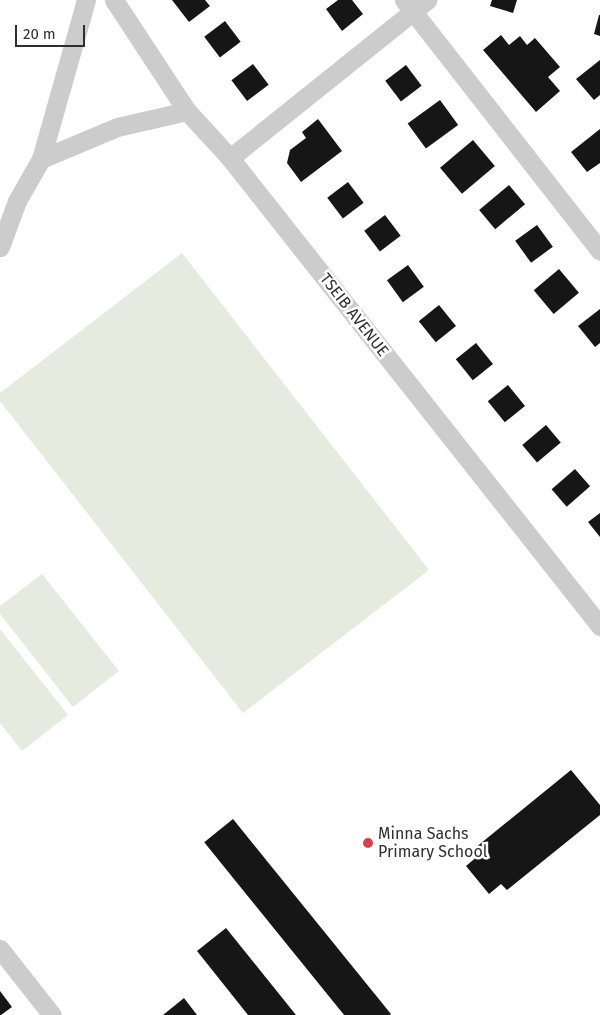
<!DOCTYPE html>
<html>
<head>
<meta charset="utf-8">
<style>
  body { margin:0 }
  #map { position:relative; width:600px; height:1015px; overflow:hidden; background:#fff; font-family:"Fira Sans",sans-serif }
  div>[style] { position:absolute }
  .green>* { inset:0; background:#e5ebde }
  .building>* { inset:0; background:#161616; transform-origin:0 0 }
  .minor>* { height:19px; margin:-9.5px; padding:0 9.5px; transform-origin:9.5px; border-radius:9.5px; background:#ccc }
  .dots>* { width:14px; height:14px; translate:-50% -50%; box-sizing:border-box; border:2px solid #fff; border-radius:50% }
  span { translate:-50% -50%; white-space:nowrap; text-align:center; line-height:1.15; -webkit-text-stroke:5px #fff; paint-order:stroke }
  .street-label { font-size:16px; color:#2f2f2f }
  .poi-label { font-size:16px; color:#2f2f2f }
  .left { translate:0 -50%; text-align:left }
  .scale { position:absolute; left:15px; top:25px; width:70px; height:22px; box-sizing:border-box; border:2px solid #2f2f2f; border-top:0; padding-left:6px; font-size:15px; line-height:18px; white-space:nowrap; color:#2f2f2f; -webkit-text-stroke:4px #fff; paint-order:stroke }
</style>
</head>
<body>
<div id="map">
  <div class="green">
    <i style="clip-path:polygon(182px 253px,429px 570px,243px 713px,0 401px,0 393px)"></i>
    <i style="clip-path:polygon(42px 574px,119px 671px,73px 707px,0 614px,0 606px)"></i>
    <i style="clip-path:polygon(0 629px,68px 715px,22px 751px,0 723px)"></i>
  </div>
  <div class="building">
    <i style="clip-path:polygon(172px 0,205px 0,210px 6px,189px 22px)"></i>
    <i style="clip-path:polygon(338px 0,352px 0,363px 14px,342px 31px,326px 9px)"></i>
    <i style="clip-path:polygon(492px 0,517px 0,513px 13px,490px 6px)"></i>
    <i style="clip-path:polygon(599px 15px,600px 15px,600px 36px,594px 34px)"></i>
    <i style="left:225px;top:21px;width:26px;height:26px;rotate:53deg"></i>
    <i style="clip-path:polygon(501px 35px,509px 45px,520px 36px,527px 45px,535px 38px,560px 67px,548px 77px,560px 91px,536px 112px,483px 50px)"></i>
    <i style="clip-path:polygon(600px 60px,600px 95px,594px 100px,576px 79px)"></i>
    <i style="left:253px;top:64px;width:26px;height:27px;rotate:53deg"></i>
    <i style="left:406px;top:65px;width:26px;height:26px;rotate:53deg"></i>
    <i style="left:440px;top:100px;width:31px;height:40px;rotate:54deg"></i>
    <i style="clip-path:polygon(318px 119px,342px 151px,301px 182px,287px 163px,290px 150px,306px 138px,302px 132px)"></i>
    <i style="clip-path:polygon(600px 129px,600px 163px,587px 172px,571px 152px)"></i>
    <i style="left:473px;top:140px;width:34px;height:43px;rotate:50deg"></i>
    <i style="left:348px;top:182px;width:26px;height:26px;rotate:53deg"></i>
    <i style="left:509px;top:185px;width:25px;height:39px;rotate:50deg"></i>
    <i style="left:385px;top:215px;width:26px;height:26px;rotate:53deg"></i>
    <i style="left:537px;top:225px;width:27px;height:27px;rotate:54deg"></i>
    <i style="left:408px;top:265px;width:27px;height:26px;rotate:54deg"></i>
    <i style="left:559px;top:269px;width:31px;height:33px;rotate:50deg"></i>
    <i style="left:439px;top:305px;width:27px;height:26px;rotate:51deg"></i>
    <i style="clip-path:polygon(600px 309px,600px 343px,595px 347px,578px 326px)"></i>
    <i style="left:476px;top:343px;width:27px;height:26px;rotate:51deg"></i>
    <i style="left:508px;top:385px;width:27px;height:26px;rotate:51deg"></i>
    <i style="left:546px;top:425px;width:23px;height:31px;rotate:50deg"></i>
    <i style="left:575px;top:469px;width:23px;height:31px;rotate:49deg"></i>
    <i style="clip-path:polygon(600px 513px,600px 537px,588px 522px)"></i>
    <i style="clip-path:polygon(571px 770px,600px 805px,600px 815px,507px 890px,501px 884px,489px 894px,466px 866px,479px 855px,475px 848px)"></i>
    <i style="left:233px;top:819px;width:251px;height:37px;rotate:51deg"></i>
    <i style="clip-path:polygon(226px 928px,296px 1015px,248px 1015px,197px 951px)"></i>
    <i style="clip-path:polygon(0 991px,12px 1007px,1px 1015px,0 1015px)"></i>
    <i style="clip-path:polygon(184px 998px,197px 1015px,163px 1015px)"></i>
  </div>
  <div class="minor">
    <i style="left:114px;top:0;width:133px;rotate:56.7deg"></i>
    <i style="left:187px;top:111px;width:64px;rotate:47.5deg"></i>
    <i style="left:230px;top:158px;width:597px;rotate:51.67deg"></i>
    <i style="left:404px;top:0;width:318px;rotate:52deg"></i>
    <i style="left:230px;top:158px;width:253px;rotate:-38.7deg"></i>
    <i style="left:41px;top:159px;width:82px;rotate:-22.8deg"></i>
    <i style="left:117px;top:127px;width:72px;rotate:-12.9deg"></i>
    <i style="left:0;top:247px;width:49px;rotate:-69.7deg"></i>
    <i style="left:17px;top:201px;width:48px;rotate:-60.3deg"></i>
    <i style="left:41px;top:159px;width:165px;rotate:-74.2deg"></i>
    <i style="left:0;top:949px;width:84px;rotate:51.8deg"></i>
  </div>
  <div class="dots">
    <i style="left:368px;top:843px;background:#d64151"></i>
  </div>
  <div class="street-label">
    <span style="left:354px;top:315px;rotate:52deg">TSEIB AVENUE</span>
  </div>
  <div class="poi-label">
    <span class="left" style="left:378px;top:843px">Minna Sachs<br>Primary School</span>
  </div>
  <div class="scale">20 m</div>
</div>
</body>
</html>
